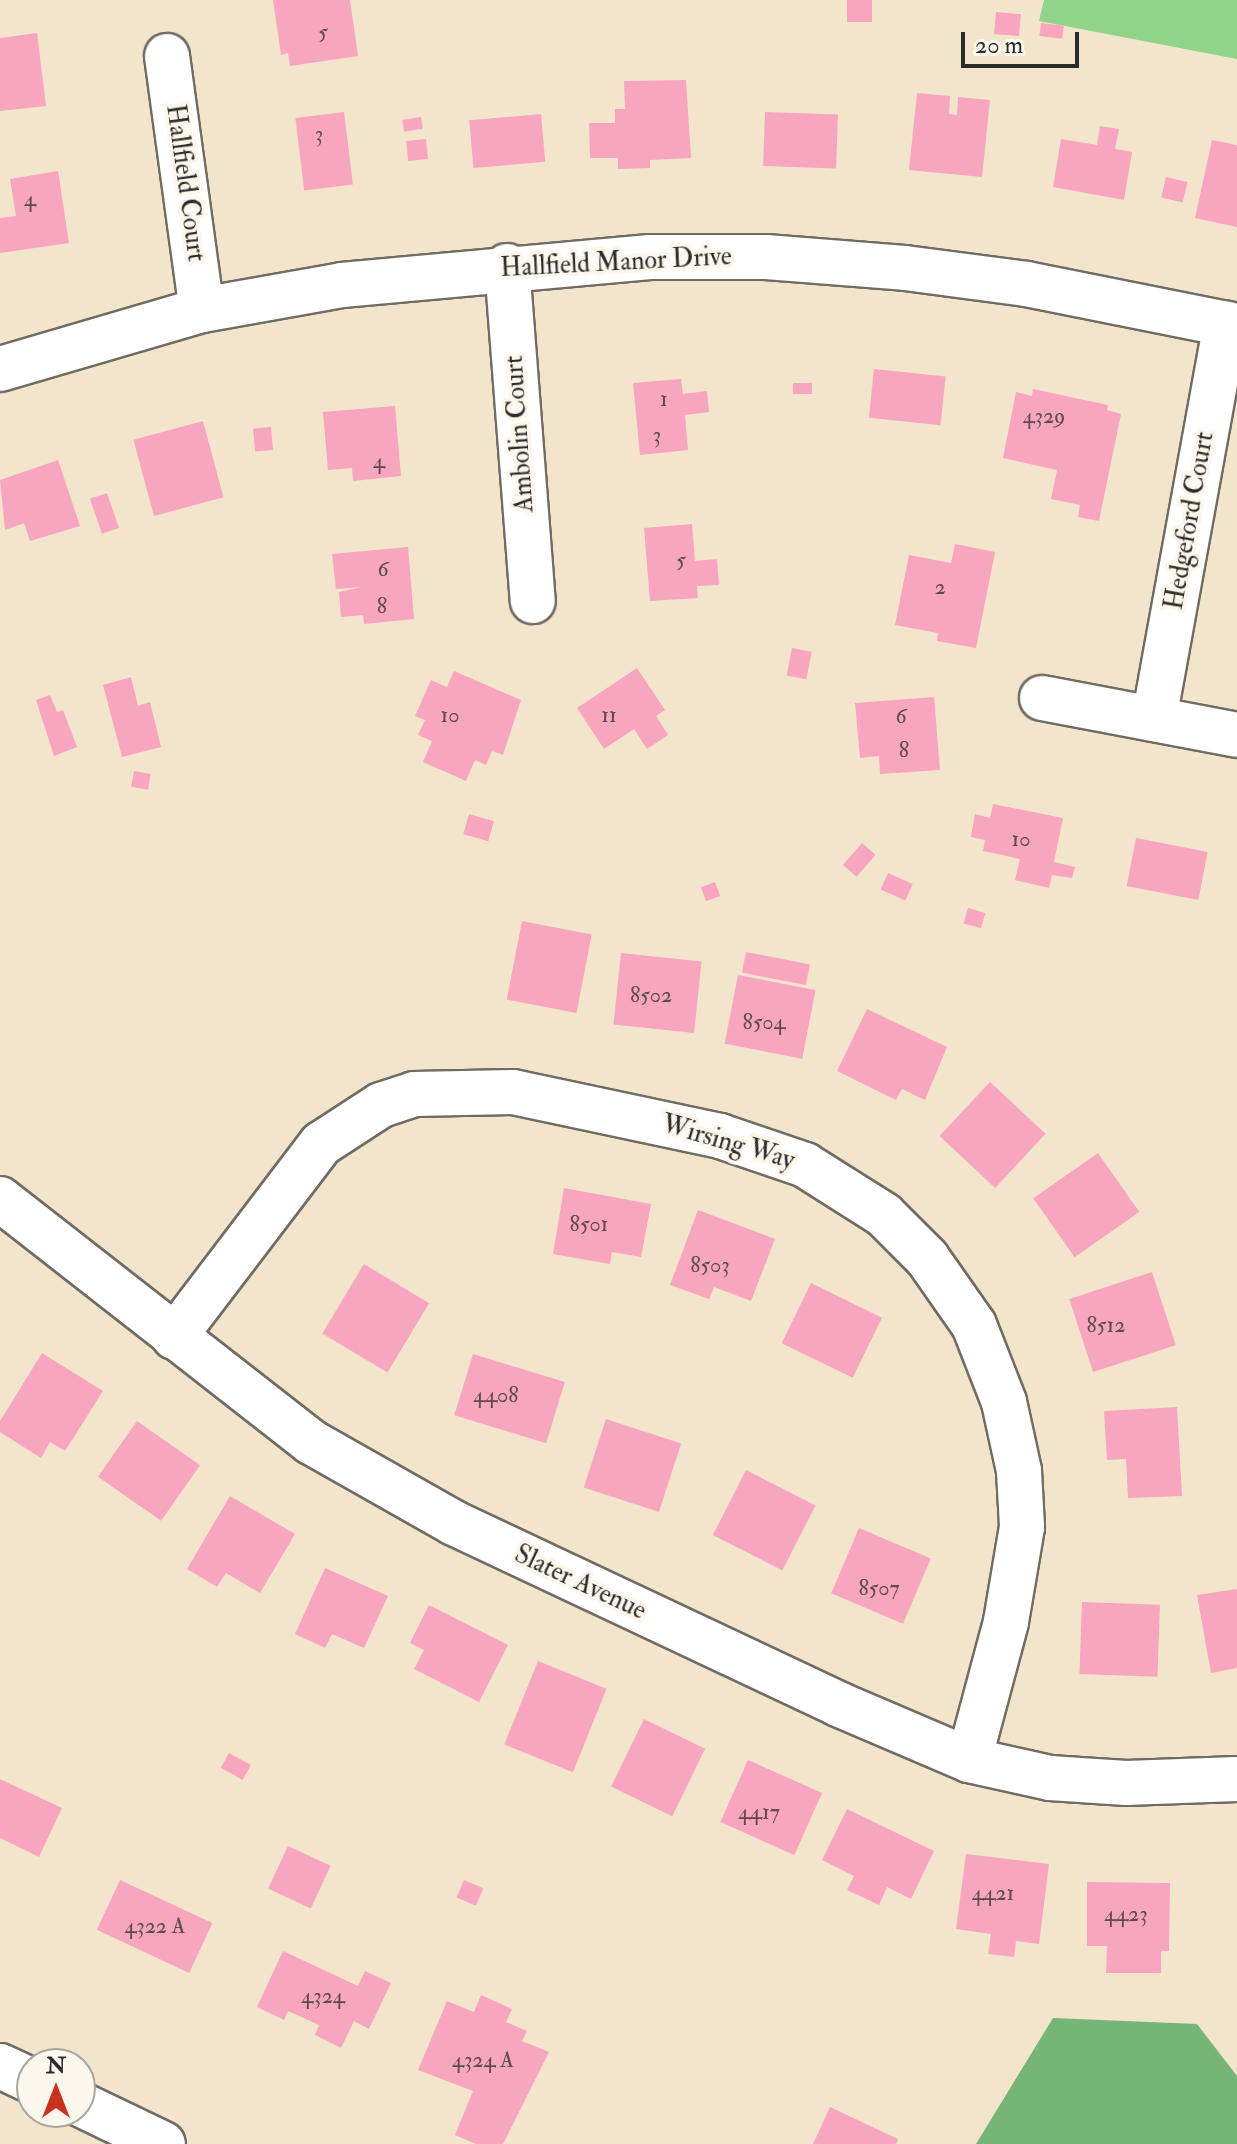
<!DOCTYPE html>
<html>
<head>
<meta charset="utf-8">
<style>
  body { margin:0 }
  #map { position:relative; width:1237px; height:2144px; overflow:hidden; background:#f3e5cb; font-family:"IM FELL Double Pica",serif }
  div>[style] { position:absolute }
  .green>* { inset:0; background:#92d38a }
  .forest>* { inset:0; background:#75b576 }
  .building>* { inset:0; background:#f8a5c0; transform-origin:0 0 }
  .roads { filter:drop-shadow(2px 0 #716c63) drop-shadow(-2px 0 #716c63) drop-shadow(0 2px #716c63) drop-shadow(0 -2px #716c63) }
  .minor>* { height:44px; margin:-22px; padding:0 22px; transform-origin:22px; border-radius:22px; background:#fff }
  span { translate:-50% -50%; white-space:nowrap; text-align:center; line-height:1.15; -webkit-text-stroke:8px #fbf7ec; paint-order:stroke }
  .number-label { font-size:22px; color:#5e4a50 }
  .number-label span { -webkit-text-stroke-width:0 }
  .street-label { font-size:26px; color:#2b2b2b }
  .north { position:absolute; left:16px; top:2048px; width:80px; height:80px; box-sizing:border-box; background:#fbf7ec; border:2px solid #a8a59f; border-radius:50%; rotate:0deg; font-size:22px; font-weight:700; line-height:32px; text-align:center; color:#2b2b2b }
  .north::after { content:''; display:block; margin:auto; width:28px; height:36px; background:#c8321e; clip-path:polygon(50% 0,100% 100%,50% 72%,0 100%) }
  .scale { position:absolute; left:961px; top:32px; width:118px; height:36px; box-sizing:border-box; border:4px solid #2b2b2b; border-top:0; padding-left:10px; font-size:24px; line-height:28px; white-space:nowrap; color:#2b2b2b; -webkit-text-stroke:6px #fbf7ec; paint-order:stroke }
</style>
</head>
<body>
<div id="map">
  <div class="green">
    <i style="clip-path:polygon(1044px 0,1237px 0,1237px 59px,1039px 21px)"></i>
  </div>
  <div class="forest">
    <i style="clip-path:polygon(1053px 2018px,1197px 2024px,1237px 2076px,1237px 2144px,976px 2144px)"></i>
  </div>
  <div class="building">
    <i style="clip-path:polygon(273px 0,350px 0,358px 56px,290px 66px,288px 53px,281px 55px)"></i>
    <i style="left:847px;top:0;width:25px;height:22px"></i>
    <i style="left:996px;top:12px;width:25px;height:22px;rotate:5deg"></i>
    <i style="left:1041px;top:23px;width:23px;height:13px;rotate:7deg"></i>
    <i style="clip-path:polygon(37px 33px,46px 106px,0 111px,0 38px)"></i>
    <i style="clip-path:polygon(686px 80px,691px 158px,650px 160px,650px 168px,618px 169px,618px 158px,590px 158px,589px 123px,615px 123px,615px 109px,625px 109px,624px 81px)"></i>
    <i style="clip-path:polygon(917px 93px,950px 96px,949px 114px,957px 115px,958px 97px,990px 100px,982px 177px,909px 170px)"></i>
    <i style="left:344px;top:112px;width:73px;height:49px;rotate:83deg"></i>
    <i style="left:765px;top:112px;width:73px;height:54px;rotate:2deg"></i>
    <i style="left:541px;top:114px;width:48px;height:72px;rotate:85deg"></i>
    <i style="left:421px;top:117px;width:12px;height:19px;rotate:81deg"></i>
    <i style="clip-path:polygon(1100px 126px,1119px 129px,1115px 149px,1132px 152px,1124px 200px,1053px 187px,1061px 139px,1097px 145px)"></i>
    <i style="left:426px;top:139px;width:20px;height:20px;rotate:84deg"></i>
    <i style="clip-path:polygon(1212px 140px,1237px 145px,1237px 227px,1195px 218px)"></i>
    <i style="clip-path:polygon(58px 171px,69px 243px,0 253px,0 218px,16px 216px,10px 179px)"></i>
    <i style="left:1166px;top:177px;width:22px;height:21px;rotate:13deg"></i>
    <i style="left:874px;top:369px;width:72px;height:49px;rotate:6deg"></i>
    <i style="clip-path:polygon(681px 379px,683px 394px,707px 391px,709px 412px,685px 415px,688px 450px,640px 455px,633px 383px)"></i>
    <i style="left:793px;top:383px;width:19px;height:11px"></i>
    <i style="clip-path:polygon(1033px 389px,1108px 405px,1107px 410px,1121px 414px,1099px 521px,1078px 517px,1080px 505px,1051px 499px,1057px 470px,1003px 458px,1016px 392px,1032px 396px)"></i>
    <i style="clip-path:polygon(395px 406px,401px 476px,353px 481px,352px 468px,328px 470px,323px 412px)"></i>
    <i style="left:203px;top:421px;width:79px;height:72px;rotate:75deg"></i>
    <i style="left:271px;top:427px;width:23px;height:18px;rotate:85deg"></i>
    <i style="clip-path:polygon(58px 460px,80px 526px,30px 541px,24px 523px,5px 530px,0 480px)"></i>
    <i style="left:107px;top:493px;width:37px;height:18px;rotate:71deg"></i>
    <i style="clip-path:polygon(692px 524px,695px 561px,717px 559px,719px 585px,697px 586px,698px 598px,650px 601px,644px 528px)"></i>
    <i style="clip-path:polygon(955px 544px,995px 552px,976px 648px,937px 641px,938px 633px,895px 625px,909px 555px,951px 563px)"></i>
    <i style="clip-path:polygon(408px 547px,414px 619px,364px 624px,363px 615px,341px 617px,339px 592px,361px 587px,336px 589px,332px 554px)"></i>
    <i style="left:792px;top:648px;width:20px;height:28px;rotate:11deg"></i>
    <i style="clip-path:polygon(637px 668px,665px 710px,656px 716px,668px 735px,647px 749px,634px 729px,604px 749px,577px 708px)"></i>
    <i style="clip-path:polygon(454px 671px,521px 700px,503px 755px,492px 751px,486px 765px,475px 760px,466px 781px,423px 762px,432px 741px,418px 735px,425px 720px,415px 716px,431px 680px,447px 687px)"></i>
    <i style="clip-path:polygon(131px 677px,138px 706px,150px 702px,161px 747px,122px 757px,103px 685px)"></i>
    <i style="clip-path:polygon(50px 695px,57px 712px,63px 710px,77px 747px,54px 756px,36px 700px)"></i>
    <i style="clip-path:polygon(934px 697px,940px 770px,880px 774px,879px 756px,860px 758px,855px 703px)"></i>
    <i style="left:134px;top:771px;width:17px;height:16px;rotate:10deg"></i>
    <i style="clip-path:polygon(993px 804px,1063px 818px,1054px 862px,1075px 867px,1072px 878px,1052px 875px,1049px 888px,1015px 880px,1020px 859px,983px 851px,985px 840px,971px 837px,975px 814px,990px 818px)"></i>
    <i style="left:469px;top:814px;width:26px;height:21px;rotate:16deg"></i>
    <i style="left:1136px;top:838px;width:73px;height:49px;rotate:11deg"></i>
    <i style="left:862px;top:843px;width:18px;height:29px;rotate:41deg"></i>
    <i style="left:888px;top:873px;width:27px;height:18px;rotate:24deg"></i>
    <i style="left:715px;top:882px;width:15px;height:15px;rotate:70deg"></i>
    <i style="left:968px;top:908px;width:18px;height:16px;rotate:16deg"></i>
    <i style="left:522px;top:921px;width:71px;height:80px;rotate:11deg"></i>
    <i style="left:746px;top:952px;width:65px;height:21px;rotate:11deg"></i>
    <i style="left:621px;top:953px;width:81px;height:72px;rotate:6deg"></i>
    <i style="left:738px;top:975px;width:79px;height:70px;rotate:11deg"></i>
    <i style="clip-path:polygon(867px 1009px,947px 1047px,925px 1100px,902px 1089px,896px 1100px,837px 1071px)"></i>
    <i style="left:990px;top:1082px;width:76px;height:74px;rotate:43deg"></i>
    <i style="left:1098px;top:1153px;width:72px;height:79px;rotate:55deg"></i>
    <i style="clip-path:polygon(564px 1188px,651px 1204px,641px 1257px,612px 1252px,610px 1264px,553px 1254px)"></i>
    <i style="clip-path:polygon(698px 1210px,775px 1239px,751px 1301px,714px 1287px,709px 1299px,670px 1285px)"></i>
    <i style="left:364px;top:1264px;width:76px;height:81px;rotate:31deg"></i>
    <i style="left:1152px;top:1272px;width:77px;height:87px;rotate:72deg"></i>
    <i style="left:811px;top:1283px;width:79px;height:67px;rotate:26deg"></i>
    <i style="clip-path:polygon(42px 1353px,103px 1391px,65px 1451px,50px 1442px,41px 1458px,0 1432px,0 1421px)"></i>
    <i style="left:473px;top:1354px;width:96px;height:64px;rotate:17deg"></i>
    <i style="clip-path:polygon(1177px 1407px,1182px 1496px,1128px 1498px,1126px 1459px,1107px 1460px,1104px 1411px)"></i>
    <i style="left:606px;top:1419px;width:79px;height:72px;rotate:18deg"></i>
    <i style="left:137px;top:1421px;width:77px;height:68px;rotate:35deg"></i>
    <i style="left:746px;top:1470px;width:78px;height:73px;rotate:27deg"></i>
    <i style="clip-path:polygon(230px 1496px,295px 1534px,260px 1593px,226px 1573px,217px 1587px,187px 1569px)"></i>
    <i style="left:859px;top:1528px;width:78px;height:71px;rotate:23deg"></i>
    <i style="clip-path:polygon(325px 1568px,388px 1596px,364px 1648px,332px 1634px,325px 1648px,295px 1634px)"></i>
    <i style="clip-path:polygon(1237px 1589px,1237px 1668px,1211px 1673px,1197px 1595px)"></i>
    <i style="left:1082px;top:1602px;width:78px;height:72px;rotate:2deg"></i>
    <i style="clip-path:polygon(429px 1605px,508px 1645px,479px 1702px,414px 1669px,424px 1650px,410px 1643px)"></i>
    <i style="left:538px;top:1661px;width:74px;height:90px;rotate:22deg"></i>
    <i style="left:644px;top:1719px;width:68px;height:75px;rotate:26deg"></i>
    <i style="left:229px;top:1753px;width:25px;height:17px;rotate:29deg"></i>
    <i style="left:748px;top:1760px;width:81px;height:68px;rotate:24deg"></i>
    <i style="clip-path:polygon(0 1779px,62px 1808px,39px 1857px,0 1838px)"></i>
    <i style="clip-path:polygon(847px 1809px,934px 1851px,911px 1899px,887px 1887px,879px 1905px,847px 1890px,854px 1876px,822px 1860px)"></i>
    <i style="left:288px;top:1846px;width:47px;height:47px;rotate:25deg"></i>
    <i style="clip-path:polygon(966px 1854px,1049px 1864px,1039px 1944px,1016px 1941px,1014px 1957px,988px 1954px,991px 1934px,956px 1929px)"></i>
    <i style="left:120px;top:1880px;width:102px;height:55px;rotate:25deg"></i>
    <i style="left:464px;top:1880px;width:21px;height:19px;rotate:23deg"></i>
    <i style="clip-path:polygon(1087px 1882px,1170px 1883px,1169px 1951px,1161px 1951px,1161px 1973px,1106px 1973px,1107px 1946px,1087px 1946px)"></i>
    <i style="clip-path:polygon(283px 1951px,358px 1986px,365px 1971px,391px 1983px,369px 2029px,354px 2021px,341px 2048px,315px 2035px,319px 2025px,288px 2011px,284px 2020px,257px 2007px)"></i>
    <i style="clip-path:polygon(481px 1995px,512px 2009px,506px 2022px,527px 2031px,522px 2041px,549px 2052px,503px 2144px,476px 2144px,455px 2135px,473px 2091px,418px 2070px,447px 2001px,474px 2012px)"></i>
    <i style="clip-path:polygon(830px 2107px,898px 2139px,896px 2144px,813px 2144px)"></i>
  </div>
  <div class="roads">
    <div class="minor">
      <i style="left:167px;top:56px;width:256px;rotate:82.2deg"></i>
      <i style="left:507px;top:266px;width:336px;rotate:85.6deg"></i>
      <i style="left:0;top:369px;width:210px;rotate:-16.3deg"></i>
      <i style="left:202px;top:310px;width:142px;rotate:-10.1deg"></i>
      <i style="left:342px;top:285px;width:309px;rotate:-5.2deg"></i>
      <i style="left:650px;top:257px;width:116px"></i>
      <i style="left:766px;top:257px;width:139px;rotate:4.5deg"></i>
      <i style="left:905px;top:268px;width:122px;rotate:7.5deg"></i>
      <i style="left:1026px;top:284px;width:215px;rotate:11.3deg"></i>
      <i style="left:1042px;top:698px;width:198px;rotate:10.7deg"></i>
      <i style="left:1154px;top:719px;width:402px;rotate:-79.7deg"></i>
      <i style="left:0;top:1199px;width:395px;rotate:38deg"></i>
      <i style="left:311px;top:1442px;width:164px;rotate:29.5deg"></i>
      <i style="left:454px;top:1523px;width:425px;rotate:25.2deg"></i>
      <i style="left:838px;top:1704px;width:142px;rotate:23.1deg"></i>
      <i style="left:969px;top:1760px;width:83px;rotate:12.5deg"></i>
      <i style="left:1050px;top:1778px;width:76px;rotate:3.8deg"></i>
      <i style="left:1126px;top:1783px;width:111px;rotate:-2.1deg"></i>
      <i style="left:174px;top:1337px;width:243px;rotate:-52.7deg"></i>
      <i style="left:321px;top:1144px;width:72px;rotate:-33deg"></i>
      <i style="left:381px;top:1105px;width:35px;rotate:-18deg"></i>
      <i style="left:414px;top:1094px;width:99px;rotate:-1.2deg"></i>
      <i style="left:513px;top:1092px;width:212px;rotate:12deg"></i>
      <i style="left:720px;top:1136px;width:90px;rotate:18.8deg"></i>
      <i style="left:805px;top:1165px;width:93px;rotate:32.3deg"></i>
      <i style="left:884px;top:1215px;width:61px;rotate:45deg"></i>
      <i style="left:927px;top:1258px;width:82px;rotate:55deg"></i>
      <i style="left:974px;top:1325px;width:83px;rotate:68.7deg"></i>
      <i style="left:1004px;top:1402px;width:71px;rotate:77.7deg"></i>
      <i style="left:1019px;top:1471px;width:56px;rotate:86.9deg"></i>
      <i style="left:1022px;top:1527px;width:96px;rotate:99.6deg"></i>
      <i style="left:1006px;top:1622px;width:143px;rotate:105deg"></i>
      <i style="left:0;top:2066px;width:35px;rotate:25deg"></i>
      <i style="left:80px;top:2104px;width:92px;rotate:25.7deg"></i>
    </div>
  </div>
  <div class="number-label">
    <span style="left:323px;top:33px">5</span>
    <span style="left:319px;top:135px">3</span>
    <span style="left:30px;top:200px">4</span>
    <span style="left:664px;top:400px">1</span>
    <span style="left:1044px;top:417px">4329</span>
    <span style="left:657px;top:436px">3</span>
    <span style="left:379px;top:462px">4</span>
    <span style="left:681px;top:561px">5</span>
    <span style="left:383px;top:570px">6</span>
    <span style="left:940px;top:588px">2</span>
    <span style="left:382px;top:607px">8</span>
    <span style="left:450px;top:716px">10</span>
    <span style="left:609px;top:716px">11</span>
    <span style="left:901px;top:717px">6</span>
    <span style="left:904px;top:751px">8</span>
    <span style="left:1021px;top:840px">10</span>
    <span style="left:651px;top:996px">8502</span>
    <span style="left:764px;top:1023px">8504</span>
    <span style="left:589px;top:1225px">8501</span>
    <span style="left:710px;top:1266px">8503</span>
    <span style="left:1106px;top:1326px">8512</span>
    <span style="left:496px;top:1396px">4408</span>
    <span style="left:879px;top:1589px">8507</span>
    <span style="left:759px;top:1813px">4417</span>
    <span style="left:993px;top:1894px">4421</span>
    <span style="left:1126px;top:1915px">4423</span>
    <span style="left:155px;top:1927px">4322 A</span>
    <span style="left:323px;top:1997px">4324</span>
    <span style="left:483px;top:2061px">4324 A</span>
  </div>
  <div class="street-label">
    <span style="left:185px;top:183px;rotate:82deg">Hallfield Court</span>
    <span style="left:616px;top:263px;rotate:-3deg">Hallfield Manor Drive</span>
    <span style="left:520px;top:434px;rotate:-94deg">Ambolin Court</span>
    <span style="left:1190px;top:521px;rotate:-80deg">Hedgeford Court</span>
    <span style="left:728px;top:1143px;rotate:16deg">Wirsing Way</span>
    <span style="left:580px;top:1583px;rotate:25deg">Slater Avenue</span>
  </div>
  <div class="north">N</div>
  <div class="scale">20 m</div>
</div>
</body>
</html>
